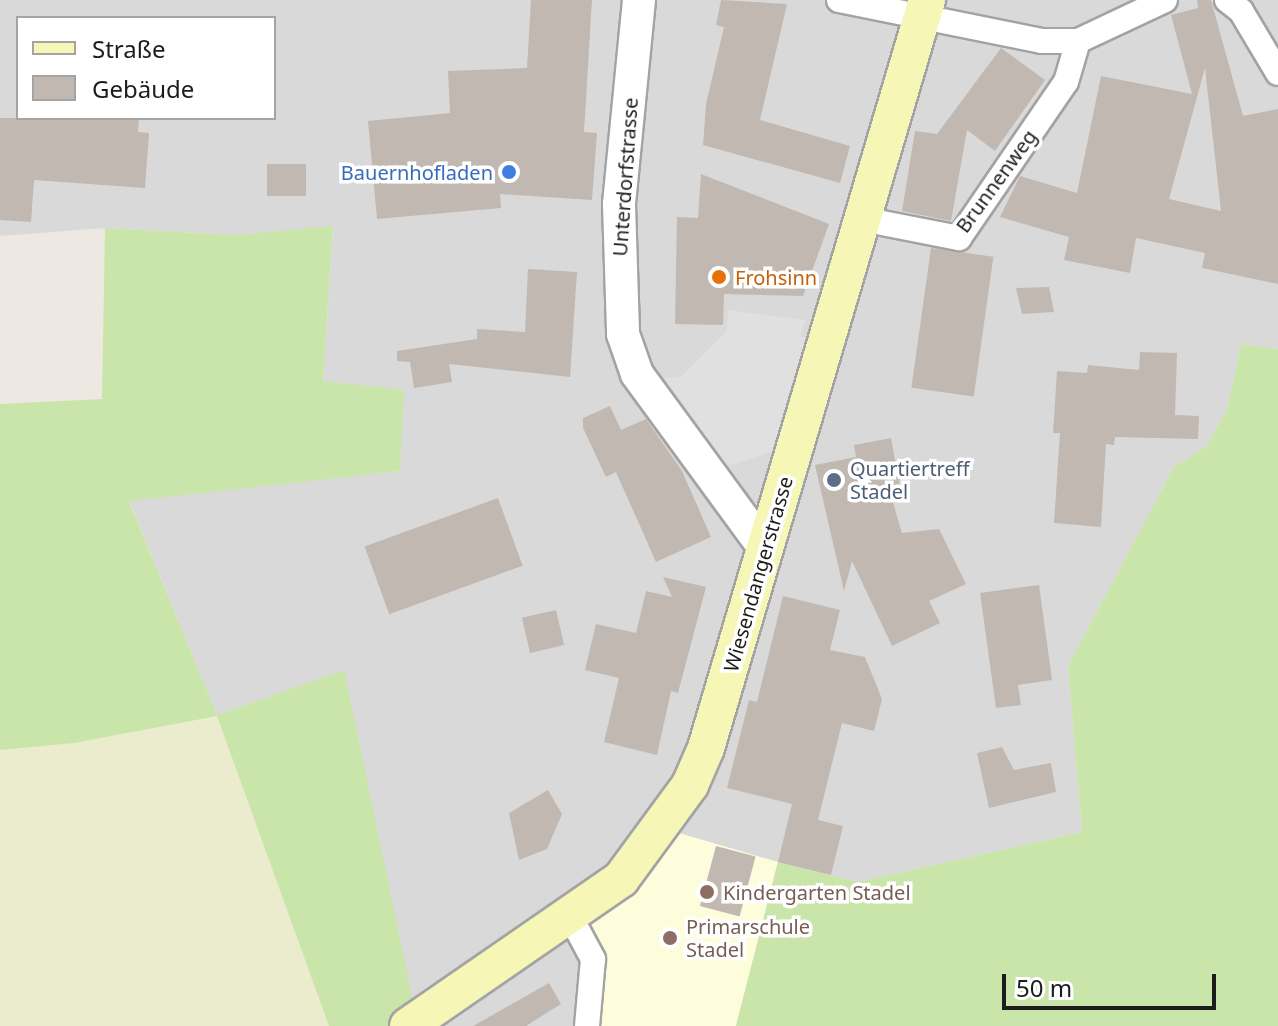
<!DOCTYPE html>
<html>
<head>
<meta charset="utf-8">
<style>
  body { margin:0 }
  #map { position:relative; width:1278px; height:1026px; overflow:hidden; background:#ede9e2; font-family:"Noto Sans",sans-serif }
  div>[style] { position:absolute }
  .residential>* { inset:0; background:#dad9d9 }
  .education>* { inset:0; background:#fdfcdb }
  .farmland>* { inset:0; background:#ebebce }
  .grass>* { inset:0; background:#cae5a9 }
  .parking>* { inset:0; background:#e0e0e0 }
  .building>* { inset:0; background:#c1b8b2; transform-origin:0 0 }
  .roads { filter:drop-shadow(2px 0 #a3a3a3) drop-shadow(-2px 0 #a3a3a3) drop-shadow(0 2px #a3a3a3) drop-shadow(0 -2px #a3a3a3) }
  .minor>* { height:24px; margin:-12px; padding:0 12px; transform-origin:12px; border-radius:12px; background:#fff }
  .tertiary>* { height:32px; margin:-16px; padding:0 16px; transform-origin:16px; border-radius:16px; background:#fff }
  .secondary>* { height:36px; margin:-18px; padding:0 18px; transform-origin:18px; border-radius:18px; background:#f6f6b7 }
  .dots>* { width:22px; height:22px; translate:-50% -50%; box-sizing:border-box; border:4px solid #fff; border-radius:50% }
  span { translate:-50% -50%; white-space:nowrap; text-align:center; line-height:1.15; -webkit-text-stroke:7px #fff; paint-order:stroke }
  .shop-label { font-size:20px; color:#366cbe }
  .right { translate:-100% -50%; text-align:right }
  .street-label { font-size:20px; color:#1c1c1c }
  .food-label { font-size:20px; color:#c56008 }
  .left { translate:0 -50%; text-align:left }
  .service-label { font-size:20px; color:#4e5e75 }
  .education-label { font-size:20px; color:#785e54 }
  .legend { position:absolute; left:16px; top:16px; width:260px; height:104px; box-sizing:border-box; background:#fff; border:2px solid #a4a4a4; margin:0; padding:10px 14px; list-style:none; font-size:24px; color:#1c1c1c }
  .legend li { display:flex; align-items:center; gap:16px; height:40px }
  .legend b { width:40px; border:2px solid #a4a4a4 }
  .scale { position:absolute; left:1002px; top:974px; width:214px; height:36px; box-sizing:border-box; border:4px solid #1c1c1c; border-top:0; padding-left:10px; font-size:24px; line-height:28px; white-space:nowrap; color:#1c1c1c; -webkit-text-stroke:6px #fff; paint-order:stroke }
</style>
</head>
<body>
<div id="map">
  <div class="residential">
    <i style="clip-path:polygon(evenodd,0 0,1278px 0,1278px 349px,1241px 344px,1227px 409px,1207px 446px,1174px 467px,1068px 666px,1082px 832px,857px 882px,778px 863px,736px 1026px,408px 1026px,343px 671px,217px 715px,129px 500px,400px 471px,323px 382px,333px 227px,236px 235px,105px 228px,0 236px,0 0,18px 18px,274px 18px,274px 118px,18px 118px,18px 18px)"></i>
  </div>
  <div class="education">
    <i style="clip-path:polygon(662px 828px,778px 862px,736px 1026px,587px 1026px,594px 975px,571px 918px)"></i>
  </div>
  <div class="farmland">
    <i style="clip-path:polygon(217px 715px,329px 1026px,0 1026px,0 750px,74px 743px)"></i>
  </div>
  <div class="grass">
    <i style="clip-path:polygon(333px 226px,323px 381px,404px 390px,400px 471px,129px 501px,217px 715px,344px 670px,417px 1020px,408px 1026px,329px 1026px,217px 716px,74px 743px,0 750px,0 404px,102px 399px,105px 228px,236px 235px)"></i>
    <i style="clip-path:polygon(1241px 344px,1278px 349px,1278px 1026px,736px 1026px,778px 862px,857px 882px,1082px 832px,1068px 666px,1174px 467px,1207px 446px,1227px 409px)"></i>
  </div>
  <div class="parking">
    <i style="clip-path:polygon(728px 310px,805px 320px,800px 337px,814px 338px,780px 449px,721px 468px,664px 378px,681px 377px,727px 331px)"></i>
  </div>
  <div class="building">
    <i style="clip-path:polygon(531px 0,592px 0,584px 132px,597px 133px,592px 200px,500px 194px,501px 208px,377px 219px,368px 121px,450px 113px,448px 71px,527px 68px)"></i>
    <i style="clip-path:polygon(721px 0,787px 4px,760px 120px,850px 146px,840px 183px,703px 145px,706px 104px,724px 27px,716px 25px)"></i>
    <i style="clip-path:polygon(evenodd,1197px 0,1211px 0,1243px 116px,1278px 109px,1278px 284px,1202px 268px,1205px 253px,1136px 238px,1130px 273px,1064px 260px,1069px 237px,1000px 217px,1020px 176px,1077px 193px,1101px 76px,1192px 94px,1171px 15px,1198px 8px,1197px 0,1205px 68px,1221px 211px,1169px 199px,1205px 68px)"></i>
    <i style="clip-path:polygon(1001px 48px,1045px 80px,995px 151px,967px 130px,951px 221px,902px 211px,915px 131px,937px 134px)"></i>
    <i style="clip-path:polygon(0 118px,139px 118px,138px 132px,149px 133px,145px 188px,34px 180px,31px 222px,0 220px)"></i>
    <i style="left:267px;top:164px;width:39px;height:32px"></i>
    <i style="clip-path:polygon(701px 174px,829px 224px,803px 296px,724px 294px,723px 325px,675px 324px,677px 217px,698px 218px)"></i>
    <i style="left:931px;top:248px;width:63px;height:141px;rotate:8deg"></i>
    <i style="clip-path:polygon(528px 269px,577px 272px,570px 377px,449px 364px,452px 382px,414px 388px,410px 362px,397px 361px,397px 351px,477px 339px,477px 329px,525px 332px)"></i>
    <i style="clip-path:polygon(1049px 287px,1054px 312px,1022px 314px,1016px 288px)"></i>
    <i style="clip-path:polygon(1140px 352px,1177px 353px,1175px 415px,1199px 416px,1198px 439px,1115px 437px,1114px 445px,1106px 444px,1101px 527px,1054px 523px,1060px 433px,1053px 433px,1057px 371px,1087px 373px,1088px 365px,1139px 370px)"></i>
    <i style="clip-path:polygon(610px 406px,621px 430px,646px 419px,682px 471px,711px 537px,656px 562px,616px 472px,606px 477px,583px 428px,583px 418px)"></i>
    <i style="clip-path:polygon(891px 438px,900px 487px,889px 489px,902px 533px,939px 529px,966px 584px,929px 601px,940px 623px,892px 646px,852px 561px,844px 591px,815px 465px,856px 457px,854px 445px)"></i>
    <i style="left:498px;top:498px;width:72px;height:142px;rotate:70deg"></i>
    <i style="clip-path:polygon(663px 577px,706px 587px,678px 693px,671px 691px,657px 755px,604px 742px,619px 678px,585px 670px,596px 624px,636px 633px,646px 591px,672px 597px)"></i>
    <i style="clip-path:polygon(1039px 585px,1052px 680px,1018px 685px,1021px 705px,996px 708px,980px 593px)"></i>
    <i style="clip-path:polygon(783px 596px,840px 610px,830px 650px,865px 657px,882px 699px,874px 731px,842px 723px,818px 820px,843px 826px,831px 875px,778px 862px,792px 804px,727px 788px,749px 700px,757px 702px)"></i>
    <i style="left:556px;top:610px;width:36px;height:35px;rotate:77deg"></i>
    <i style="clip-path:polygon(1002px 747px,1014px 770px,1051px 763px,1056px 792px,989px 808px,977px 753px)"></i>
    <i style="clip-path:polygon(548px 790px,562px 814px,547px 849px,519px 860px,509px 813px)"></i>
    <i style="left:716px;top:846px;width:41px;height:62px;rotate:15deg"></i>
    <i style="clip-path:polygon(549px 983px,561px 1004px,526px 1026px,473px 1026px)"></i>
  </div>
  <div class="roads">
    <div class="minor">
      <i style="left:839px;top:0;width:207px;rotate:11.4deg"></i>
      <i style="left:1042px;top:41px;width:36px"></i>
      <i style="left:1078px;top:41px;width:96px;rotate:-25.2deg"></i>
      <i style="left:1227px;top:0;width:18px;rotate:38deg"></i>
      <i style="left:1241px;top:11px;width:72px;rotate:59.2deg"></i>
      <i style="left:862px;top:219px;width:99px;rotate:11.1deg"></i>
      <i style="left:959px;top:238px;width:189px;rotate:-55.6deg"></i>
      <i style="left:1066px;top:82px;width:43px;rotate:-73.7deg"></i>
      <i style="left:571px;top:918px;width:47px;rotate:61.8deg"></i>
      <i style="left:593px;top:959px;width:67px;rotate:95.1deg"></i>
    </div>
    <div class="tertiary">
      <i style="left:639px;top:0;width:205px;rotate:95.6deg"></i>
      <i style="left:619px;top:204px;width:130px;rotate:88.2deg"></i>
      <i style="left:623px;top:334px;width:42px;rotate:70.7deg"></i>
      <i style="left:637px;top:374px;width:217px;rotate:53.8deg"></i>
    </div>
    <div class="secondary">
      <i style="left:408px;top:1026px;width:259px;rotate:-34.6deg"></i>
      <i style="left:621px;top:879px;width:117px;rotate:-53.7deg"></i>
      <i style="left:690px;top:785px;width:40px;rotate:-66.6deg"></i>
      <i style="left:706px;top:748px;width:780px;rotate:-73.54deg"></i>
    </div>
  </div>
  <div class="dots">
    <i style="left:509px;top:172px;background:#3f7fe0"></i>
    <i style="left:719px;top:277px;background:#e8710a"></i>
    <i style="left:834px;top:480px;background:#5c6f8a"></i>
    <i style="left:707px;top:892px;background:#8d6e63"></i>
    <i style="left:670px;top:938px;background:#8d6e63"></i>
  </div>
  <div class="shop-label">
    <span class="right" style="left:493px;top:172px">Bauernhofladen</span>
  </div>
  <div class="street-label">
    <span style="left:625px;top:177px;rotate:-86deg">Unterdorfstrasse</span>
    <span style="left:996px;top:181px;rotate:-54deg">Brunnenweg</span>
    <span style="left:758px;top:574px;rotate:-74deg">Wiesendangerstrasse</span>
  </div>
  <div class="food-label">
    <span class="left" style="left:735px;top:277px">Frohsinn</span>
  </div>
  <div class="service-label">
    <span class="left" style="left:850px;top:480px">Quartiertreff<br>Stadel</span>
  </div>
  <div class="education-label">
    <span class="left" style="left:723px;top:892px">Kindergarten Stadel</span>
    <span class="left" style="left:686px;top:938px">Primarschule<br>Stadel</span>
  </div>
  <ul class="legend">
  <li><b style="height:10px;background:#f6f6b7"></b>Straße</li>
  <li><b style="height:22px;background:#c1b8b2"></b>Gebäude</li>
  </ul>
  <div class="scale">50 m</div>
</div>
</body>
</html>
